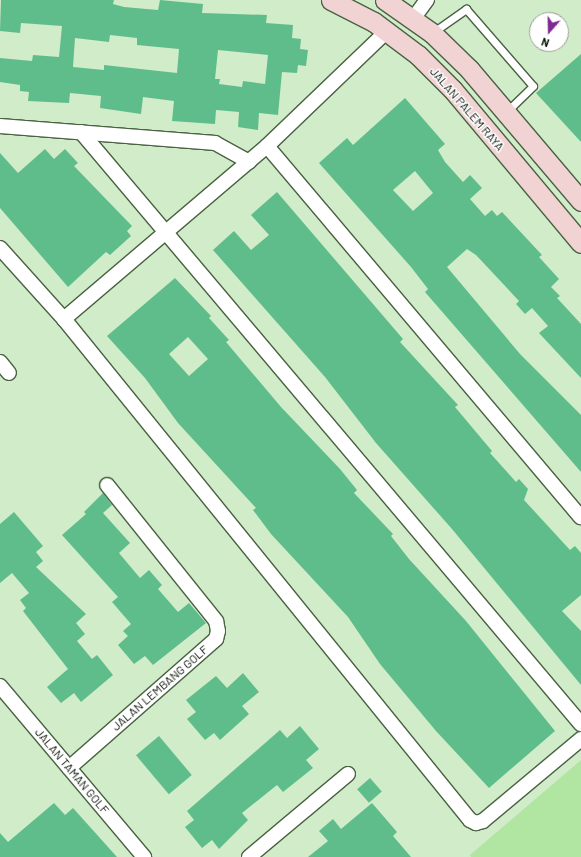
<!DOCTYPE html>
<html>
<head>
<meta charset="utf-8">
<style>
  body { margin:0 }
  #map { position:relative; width:581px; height:857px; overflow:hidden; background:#d0ecc8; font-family:Barlow,sans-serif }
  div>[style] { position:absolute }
  .green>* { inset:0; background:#b0e5a2 }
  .building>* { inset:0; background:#5fbd8c; transform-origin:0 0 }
  .roads { filter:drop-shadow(1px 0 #4a6243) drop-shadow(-1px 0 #4a6243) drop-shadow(0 1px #4a6243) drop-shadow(0 -1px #4a6243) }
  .lane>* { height:7px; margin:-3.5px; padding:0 3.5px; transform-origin:3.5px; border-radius:3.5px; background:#fff }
  .street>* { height:14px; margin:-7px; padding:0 7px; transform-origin:7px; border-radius:7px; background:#fff }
  .secondary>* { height:19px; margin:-9.5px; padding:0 9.5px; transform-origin:9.5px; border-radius:9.5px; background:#f1d3d4 }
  span { translate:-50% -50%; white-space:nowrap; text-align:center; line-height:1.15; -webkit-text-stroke:3px #fff; paint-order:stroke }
  .street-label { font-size:12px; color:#0a1408 }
  .north { position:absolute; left:529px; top:12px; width:40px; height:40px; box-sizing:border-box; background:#fff; border:1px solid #9da19c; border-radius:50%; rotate:200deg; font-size:11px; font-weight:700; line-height:16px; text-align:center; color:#0a1408 }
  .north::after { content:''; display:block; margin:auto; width:14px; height:18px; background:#802896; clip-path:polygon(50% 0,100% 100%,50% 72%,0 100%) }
</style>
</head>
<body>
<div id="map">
  <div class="green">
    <i style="clip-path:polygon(581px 760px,581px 857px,471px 857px,470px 855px)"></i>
  </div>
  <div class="building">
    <i style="clip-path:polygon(evenodd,1px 0,114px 0,113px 4px,124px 7px,158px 10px,160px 0,203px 4px,202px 13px,267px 15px,266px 23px,293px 25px,292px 38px,301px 39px,300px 49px,308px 50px,306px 66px,298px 65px,297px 73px,282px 72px,278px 115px,259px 113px,258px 130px,238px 127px,239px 112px,216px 110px,215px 124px,172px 121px,174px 101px,143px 97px,141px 114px,100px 108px,101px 96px,70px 93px,69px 103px,28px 101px,29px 92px,20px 91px,20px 85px,0 82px,0 58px,32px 61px,33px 55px,59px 57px,62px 26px,21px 23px,20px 33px,0 31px,1px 0,110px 35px,137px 38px,137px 45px,179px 49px,177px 73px,104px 65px,104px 70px,73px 67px,75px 38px,109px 42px,110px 35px,1px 0,218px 50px,268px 55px,265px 84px,243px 81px,242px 87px,219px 84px,220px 79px,215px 79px,218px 50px)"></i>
    <i style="clip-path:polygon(581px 54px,581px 142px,536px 93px)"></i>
    <i style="clip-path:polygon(evenodd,405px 98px,445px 144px,438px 150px,445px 162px,463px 182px,470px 175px,482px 188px,470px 199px,485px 216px,492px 210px,497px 216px,502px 212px,542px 255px,539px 257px,559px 279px,551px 287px,560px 296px,557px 298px,581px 324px,581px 378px,539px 333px,548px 326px,532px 308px,525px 314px,516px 304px,519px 301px,476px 255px,467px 249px,447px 267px,520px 354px,581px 415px,581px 472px,425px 292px,428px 289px,411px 267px,319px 163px,347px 138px,353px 145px,405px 98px,415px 171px,433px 193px,413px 211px,393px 190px,415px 171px)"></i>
    <i style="clip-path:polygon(45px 149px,54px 159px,65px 149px,78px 163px,74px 166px,132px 226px,127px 231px,131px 236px,110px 255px,106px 252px,68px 287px,0 208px,0 153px,18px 173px)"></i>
    <i style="clip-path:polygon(277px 192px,403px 339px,400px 342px,458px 405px,455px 407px,492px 451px,490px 453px,516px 482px,519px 479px,528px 489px,524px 500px,570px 550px,575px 546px,581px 553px,581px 595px,562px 611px,581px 631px,581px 685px,452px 529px,376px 443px,325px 377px,213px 250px,234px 231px,251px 250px,269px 235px,251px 215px)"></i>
    <i style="clip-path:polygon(evenodd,175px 278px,211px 316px,209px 318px,229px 340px,226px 342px,281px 407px,340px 469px,357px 490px,354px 493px,393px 534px,391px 536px,409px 559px,466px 621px,555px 731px,489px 788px,436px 731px,380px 664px,348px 617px,271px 534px,253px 510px,256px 508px,178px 423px,145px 378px,107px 336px,175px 278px,188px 337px,208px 359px,189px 376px,169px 354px,188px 337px)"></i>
    <i style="clip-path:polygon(103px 493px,112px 505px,103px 513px,130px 543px,119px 553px,140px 578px,149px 570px,162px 585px,158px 589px,178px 612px,189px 603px,206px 623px,153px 665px,145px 656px,134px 664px,118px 645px,128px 636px,123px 631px,131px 624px,112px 602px,118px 597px,62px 535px,86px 514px,84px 512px)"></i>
    <i style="clip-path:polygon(14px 512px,43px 546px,36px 552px,43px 561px,36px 567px,86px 614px,76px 623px,85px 634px,77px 641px,92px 659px,97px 655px,113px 675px,81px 702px,74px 693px,61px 703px,47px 687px,68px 669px,23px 611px,26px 608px,20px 600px,29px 593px,12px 573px,0 583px,0 524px)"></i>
    <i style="clip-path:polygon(243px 673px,259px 692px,242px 706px,249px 714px,220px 740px,214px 733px,205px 740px,187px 719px,196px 712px,186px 700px,216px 676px,227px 688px)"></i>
    <i style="clip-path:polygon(300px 726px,319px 749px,306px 760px,313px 768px,283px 792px,277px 785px,242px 813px,248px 820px,219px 849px,212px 840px,202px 848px,185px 827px,194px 820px,187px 811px,280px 730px,287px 738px)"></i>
    <i style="left:159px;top:736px;width:51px;height:30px;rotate:50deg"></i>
    <i style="left:370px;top:778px;width:18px;height:17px;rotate:49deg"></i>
    <i style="clip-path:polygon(54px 803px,65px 815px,73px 808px,117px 857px,0 857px,0 833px,8px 842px)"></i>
    <i style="clip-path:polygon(372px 803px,397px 832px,393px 836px,411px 857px,308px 857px,328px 841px,319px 831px,333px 819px,341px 829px)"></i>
  </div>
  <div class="roads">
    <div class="lane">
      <i style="left:432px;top:33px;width:42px;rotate:-35.2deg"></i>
      <i style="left:466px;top:9px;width:102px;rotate:49deg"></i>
      <i style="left:533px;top:86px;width:37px;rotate:136deg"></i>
    </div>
    <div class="street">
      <i style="left:413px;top:19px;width:24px;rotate:-54deg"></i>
      <i style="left:387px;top:31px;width:166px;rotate:136.2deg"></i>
      <i style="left:267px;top:146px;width:267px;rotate:139.6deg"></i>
      <i style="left:64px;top:319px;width:645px;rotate:50.98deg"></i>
      <i style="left:470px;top:820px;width:7px;rotate:27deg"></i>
      <i style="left:476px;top:823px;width:7px;rotate:-16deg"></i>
      <i style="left:483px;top:821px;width:128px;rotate:-39.9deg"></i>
      <i style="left:0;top:126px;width:216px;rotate:4.5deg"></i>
      <i style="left:215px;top:143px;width:39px;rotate:29deg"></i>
      <i style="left:81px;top:132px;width:775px;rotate:49.82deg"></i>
      <i style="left:267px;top:146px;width:486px;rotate:49.8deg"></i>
      <i style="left:0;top:248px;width:96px;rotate:48deg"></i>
      <i style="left:0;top:362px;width:14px;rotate:51deg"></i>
      <i style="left:0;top:686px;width:224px;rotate:49.9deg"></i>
      <i style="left:69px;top:768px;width:196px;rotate:-41.3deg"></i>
      <i style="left:216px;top:639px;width:8px;rotate:-76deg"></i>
      <i style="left:218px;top:631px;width:10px;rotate:-101deg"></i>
      <i style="left:216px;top:621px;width:174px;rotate:-128.7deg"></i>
      <i style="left:249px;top:857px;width:129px;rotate:-40deg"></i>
    </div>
    <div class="secondary">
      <i style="left:331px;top:0;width:48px;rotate:27.1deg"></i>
      <i style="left:374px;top:22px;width:55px;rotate:36.9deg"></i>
      <i style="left:418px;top:55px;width:49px;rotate:45deg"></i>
      <i style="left:453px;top:90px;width:199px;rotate:50.1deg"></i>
      <i style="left:385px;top:0;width:57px;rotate:35.1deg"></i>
      <i style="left:432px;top:33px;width:52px;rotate:44.2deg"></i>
      <i style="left:469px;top:69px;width:173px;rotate:49.7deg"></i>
    </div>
  </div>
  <div class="street-label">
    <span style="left:467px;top:109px;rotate:49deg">JALAN PALEM RAYA</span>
    <span style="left:160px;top:688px;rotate:-41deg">JALAN LEMBANG GOLF</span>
    <span style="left:72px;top:771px;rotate:50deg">JALAN TAMAN GOLF</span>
  </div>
  <div class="north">N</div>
</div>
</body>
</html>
